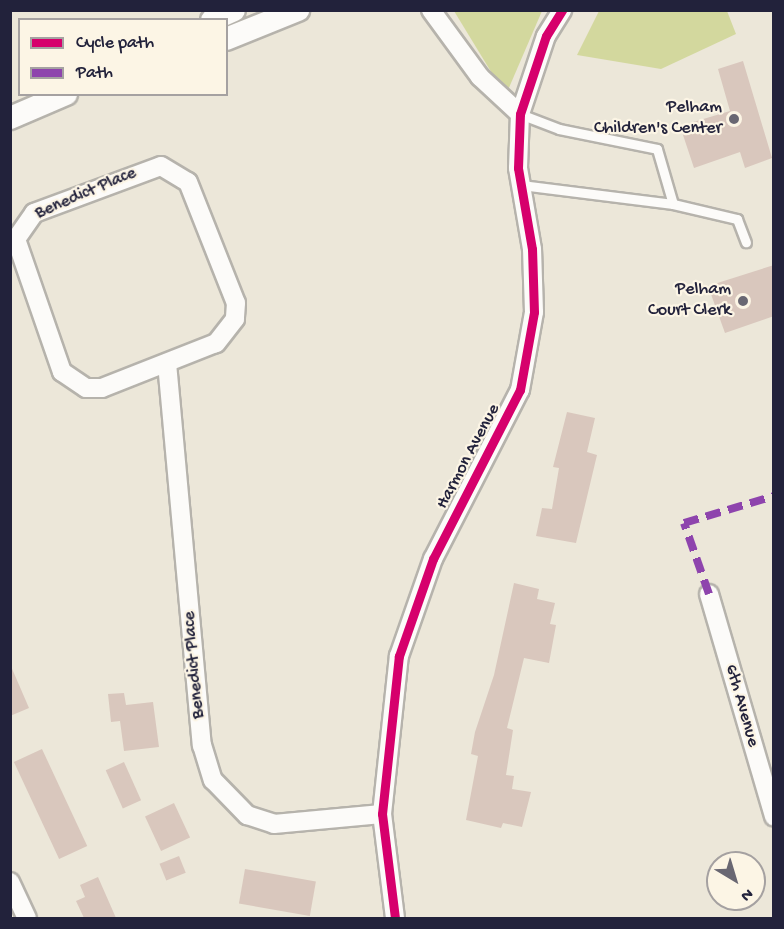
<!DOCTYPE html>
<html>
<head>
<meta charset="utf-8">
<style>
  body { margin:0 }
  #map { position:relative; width:784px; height:929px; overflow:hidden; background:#ece7d9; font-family:"Gochi Hand",sans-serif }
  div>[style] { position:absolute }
  .green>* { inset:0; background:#d3d89e }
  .building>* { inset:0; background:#d9c7bd; transform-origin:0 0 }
  .roads { filter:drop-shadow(2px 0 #b6b3ac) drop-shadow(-2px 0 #b6b3ac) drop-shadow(0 2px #b6b3ac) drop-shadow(0 -2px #b6b3ac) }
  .service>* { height:9px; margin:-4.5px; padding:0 4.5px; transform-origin:4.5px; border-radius:4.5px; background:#fcfbf9 }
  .minor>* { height:18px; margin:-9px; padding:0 9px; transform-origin:9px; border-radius:9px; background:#fcfbf9 }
  .tertiary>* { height:22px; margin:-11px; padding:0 11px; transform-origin:11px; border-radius:11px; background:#fcfbf9 }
  .quiet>* { height:8px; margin-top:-4px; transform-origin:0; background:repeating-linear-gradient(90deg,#8e44ad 0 15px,transparent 0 23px) }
  .cycleway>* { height:9px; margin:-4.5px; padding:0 4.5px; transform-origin:4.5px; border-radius:4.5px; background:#d6006c }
  .dots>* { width:16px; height:16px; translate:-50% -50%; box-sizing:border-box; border:3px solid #fcf5e5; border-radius:50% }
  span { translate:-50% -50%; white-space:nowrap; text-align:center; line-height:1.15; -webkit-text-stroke:4.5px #fcf5e5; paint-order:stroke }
  .poi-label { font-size:18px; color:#22223b }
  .right { translate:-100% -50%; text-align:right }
  .street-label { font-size:18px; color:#22223b }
  .frame { position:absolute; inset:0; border:12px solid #22223b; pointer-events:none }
  .legend { position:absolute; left:18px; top:18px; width:210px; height:78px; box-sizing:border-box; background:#fcf5e5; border:2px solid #a5a1a1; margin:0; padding:8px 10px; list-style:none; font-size:18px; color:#22223b }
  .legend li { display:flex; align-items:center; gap:12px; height:30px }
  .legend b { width:30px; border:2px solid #a5a1a1 }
  .north { position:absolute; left:706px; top:851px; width:60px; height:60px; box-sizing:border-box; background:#fcf5e5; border:2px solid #a5a1a1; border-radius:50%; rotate:142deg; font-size:16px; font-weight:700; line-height:24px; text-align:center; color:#22223b }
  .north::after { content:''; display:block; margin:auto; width:21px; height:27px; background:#696772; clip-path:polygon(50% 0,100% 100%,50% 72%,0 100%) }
</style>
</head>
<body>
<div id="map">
  <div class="green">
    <i style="clip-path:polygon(454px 11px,542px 11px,508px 90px,504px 93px)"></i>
    <i style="clip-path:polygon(599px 11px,727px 11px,736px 34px,661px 69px,577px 55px)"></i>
  </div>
  <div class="building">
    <i style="clip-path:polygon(743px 61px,772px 158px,745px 168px,740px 152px,694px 168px,680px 126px,730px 111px,718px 69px)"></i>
    <i style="clip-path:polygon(774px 265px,774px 316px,725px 333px,708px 286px)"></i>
    <i style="clip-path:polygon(567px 412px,595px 418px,587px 452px,597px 455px,576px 543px,536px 536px,542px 508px,552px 509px,559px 468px,553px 467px)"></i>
    <i style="clip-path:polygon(514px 583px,539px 589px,537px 599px,555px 603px,550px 624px,556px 625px,549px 663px,524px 658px,507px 728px,513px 730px,506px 775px,514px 776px,512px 789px,531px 792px,522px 827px,503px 823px,501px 828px,466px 820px,478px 756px,471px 754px,475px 732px,494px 675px)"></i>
    <i style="clip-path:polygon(10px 664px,29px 708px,10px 716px)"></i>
    <i style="clip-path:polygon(124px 693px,126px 705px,153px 702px,159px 747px,124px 751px,120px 721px,111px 722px,108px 694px)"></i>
    <i style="left:42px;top:749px;width:107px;height:31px;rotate:65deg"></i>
    <i style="left:124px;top:762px;width:42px;height:20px;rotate:66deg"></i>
    <i style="left:174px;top:803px;width:38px;height:32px;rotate:65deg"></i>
    <i style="left:179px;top:856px;width:18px;height:21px;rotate:68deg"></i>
    <i style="left:245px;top:869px;width:72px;height:35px;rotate:10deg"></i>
    <i style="clip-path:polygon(98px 877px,116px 918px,84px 918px,76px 901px,85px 897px,80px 885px)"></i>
  </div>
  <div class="roads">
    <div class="service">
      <i style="left:520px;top:114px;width:42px;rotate:21deg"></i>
      <i style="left:559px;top:129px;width:100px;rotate:11.5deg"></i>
      <i style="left:657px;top:149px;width:57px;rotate:73.8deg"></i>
      <i style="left:673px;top:204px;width:153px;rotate:-172.9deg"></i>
      <i style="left:673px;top:204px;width:66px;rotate:13.2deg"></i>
      <i style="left:737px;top:219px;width:25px;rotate:69deg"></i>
    </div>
    <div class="minor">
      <i style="left:431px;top:10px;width:83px;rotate:53.8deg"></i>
      <i style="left:480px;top:77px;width:54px;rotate:42.8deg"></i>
      <i style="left:161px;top:166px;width:31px;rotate:31deg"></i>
      <i style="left:188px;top:182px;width:130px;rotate:68.4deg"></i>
      <i style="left:236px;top:303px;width:16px;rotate:94deg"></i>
      <i style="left:235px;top:319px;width:31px;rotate:128deg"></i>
      <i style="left:216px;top:343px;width:123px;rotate:158.5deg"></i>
      <i style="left:102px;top:388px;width:16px;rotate:180deg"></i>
      <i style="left:86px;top:388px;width:29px;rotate:-146deg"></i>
      <i style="left:62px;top:372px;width:141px;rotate:-109.1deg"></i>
      <i style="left:16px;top:239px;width:32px;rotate:-55deg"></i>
      <i style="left:34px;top:213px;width:135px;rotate:-20.3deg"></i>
      <i style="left:167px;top:363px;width:384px;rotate:84.8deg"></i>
      <i style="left:202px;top:745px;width:37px;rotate:73deg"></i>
      <i style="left:213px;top:780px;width:49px;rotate:45.8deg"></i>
      <i style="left:247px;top:815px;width:28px;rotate:18deg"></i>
      <i style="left:274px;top:824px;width:108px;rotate:-5.3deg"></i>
      <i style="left:709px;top:594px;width:232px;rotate:73.7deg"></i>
      <i style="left:10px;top:882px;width:40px;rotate:65deg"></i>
      <i style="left:395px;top:918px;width:105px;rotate:-97.1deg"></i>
      <i style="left:382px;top:814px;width:159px;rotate:-83.9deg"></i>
      <i style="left:399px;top:656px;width:103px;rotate:-70.7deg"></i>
      <i style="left:433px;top:559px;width:190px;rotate:-62.8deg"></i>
      <i style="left:520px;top:390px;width:79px;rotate:-79.8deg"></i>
      <i style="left:534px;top:312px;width:63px;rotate:-91.8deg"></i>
      <i style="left:532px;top:249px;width:82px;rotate:-99.8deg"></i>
      <i style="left:518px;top:168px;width:54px;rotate:-87.9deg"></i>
      <i style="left:520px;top:114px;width:82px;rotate:-71.6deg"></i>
      <i style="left:546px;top:36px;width:31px;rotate:-58deg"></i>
    </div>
    <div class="tertiary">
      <i style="left:212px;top:20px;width:24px;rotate:-24deg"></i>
      <i style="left:226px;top:39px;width:78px;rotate:-21.9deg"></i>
      <i style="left:10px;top:118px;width:61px;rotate:-23.2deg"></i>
    </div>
  </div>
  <div class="quiet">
    <i style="left:709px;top:594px;width:75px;rotate:-109.4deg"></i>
    <i style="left:684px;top:523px;width:94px;rotate:-16.7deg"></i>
  </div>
  <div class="cycleway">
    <i style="left:395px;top:918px;width:105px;rotate:-97.1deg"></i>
    <i style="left:382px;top:814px;width:159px;rotate:-83.9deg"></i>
    <i style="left:399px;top:656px;width:103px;rotate:-70.7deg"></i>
    <i style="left:433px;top:559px;width:190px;rotate:-62.8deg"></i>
    <i style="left:520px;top:390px;width:79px;rotate:-79.8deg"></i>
    <i style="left:534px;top:312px;width:63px;rotate:-91.8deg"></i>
    <i style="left:532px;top:249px;width:82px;rotate:-99.8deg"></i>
    <i style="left:518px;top:168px;width:54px;rotate:-87.9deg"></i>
    <i style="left:520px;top:114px;width:82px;rotate:-71.6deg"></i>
    <i style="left:546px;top:36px;width:31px;rotate:-58deg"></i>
  </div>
  <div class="dots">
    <i style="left:734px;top:119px;background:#696772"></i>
    <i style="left:743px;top:301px;background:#696772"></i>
  </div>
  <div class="poi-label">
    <span class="right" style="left:722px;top:119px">Pelham<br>Children's Center</span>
    <span class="right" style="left:731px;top:301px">Pelham<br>Court Clerk</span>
  </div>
  <div class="street-label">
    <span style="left:86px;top:194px;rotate:-23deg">Benedict Place</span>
    <span style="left:469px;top:457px;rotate:-62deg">Harmon Avenue</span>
    <span style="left:195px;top:665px;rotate:-95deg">Benedict Place</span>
    <span style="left:741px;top:706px;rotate:74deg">6th Avenue</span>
  </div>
  <div class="frame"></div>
  <ul class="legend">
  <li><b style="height:8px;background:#d6006c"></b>Cycle path</li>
  <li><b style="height:8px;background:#8e44ad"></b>Path</li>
  </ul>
  <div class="north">N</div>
</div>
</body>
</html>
